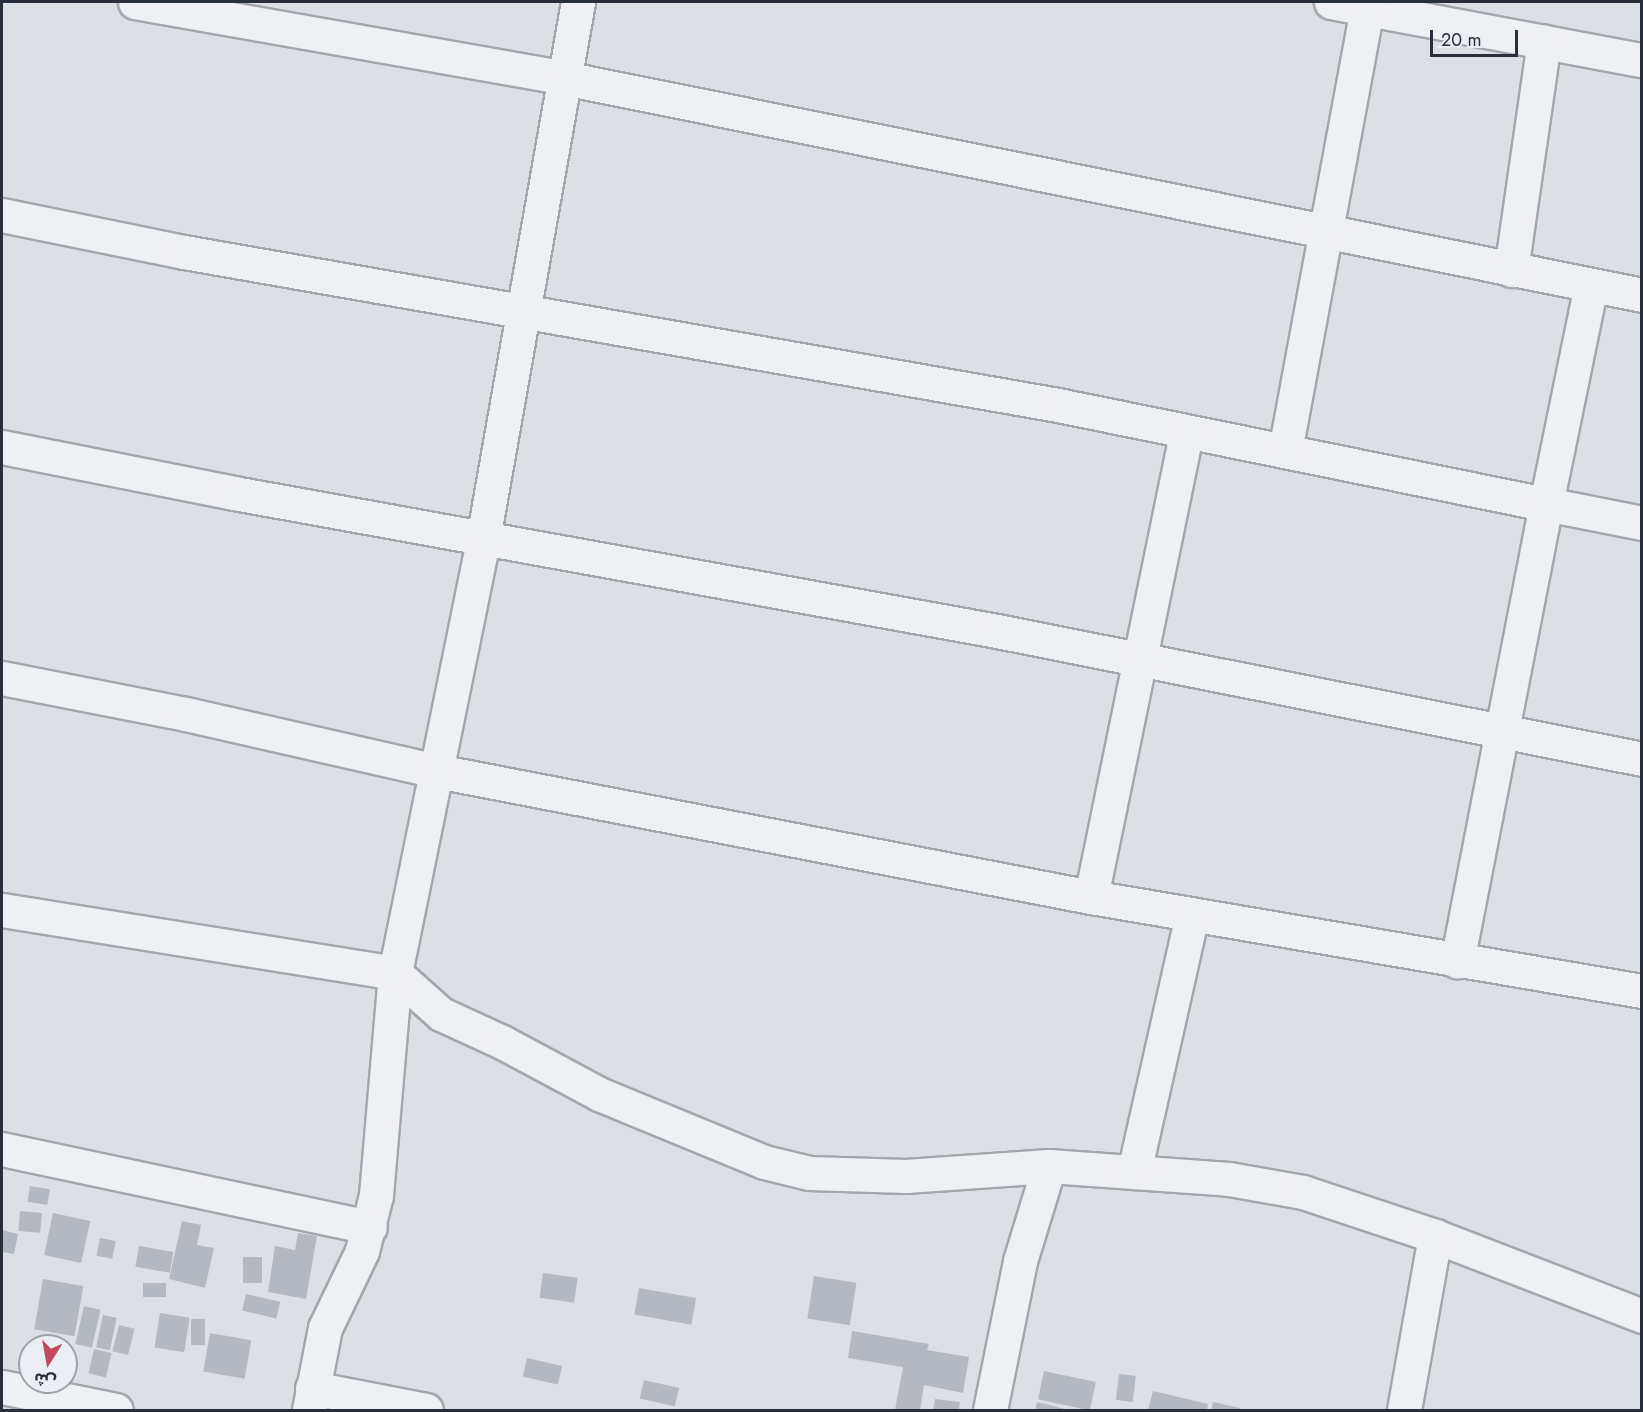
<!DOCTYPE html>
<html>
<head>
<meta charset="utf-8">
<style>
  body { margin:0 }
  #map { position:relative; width:1643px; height:1412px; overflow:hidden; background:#dce0e5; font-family:Jost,"Noto Sans Arabic",sans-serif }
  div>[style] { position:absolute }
  .building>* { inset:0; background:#b4b9c1; transform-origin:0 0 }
  .roads { filter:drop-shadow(2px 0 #a2a7ae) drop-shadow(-2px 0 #a2a7ae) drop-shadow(0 2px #a2a7ae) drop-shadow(0 -2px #a2a7ae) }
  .minor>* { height:33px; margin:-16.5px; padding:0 16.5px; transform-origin:16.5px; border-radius:16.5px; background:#eff0f4 }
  span { translate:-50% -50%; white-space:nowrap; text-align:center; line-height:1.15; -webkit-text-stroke:4.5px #ebeff3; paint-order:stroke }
  .frame { position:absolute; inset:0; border:3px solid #282e3a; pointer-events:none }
  .north { position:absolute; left:18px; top:1334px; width:60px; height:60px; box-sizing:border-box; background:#ebeff3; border:2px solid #9da2a9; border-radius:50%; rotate:191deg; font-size:16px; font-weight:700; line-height:24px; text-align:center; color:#282e3a }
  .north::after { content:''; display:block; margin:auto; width:21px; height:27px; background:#c04b5e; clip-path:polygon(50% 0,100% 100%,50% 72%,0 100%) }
  .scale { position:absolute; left:1430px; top:30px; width:88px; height:27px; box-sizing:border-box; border:3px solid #282e3a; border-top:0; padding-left:8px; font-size:18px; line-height:21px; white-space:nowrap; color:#282e3a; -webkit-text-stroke:4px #ebeff3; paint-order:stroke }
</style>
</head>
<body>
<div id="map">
  <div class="building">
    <i style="left:30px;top:1186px;width:20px;height:16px;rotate:9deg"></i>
    <i style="left:20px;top:1211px;width:22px;height:20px;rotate:5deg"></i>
    <i style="left:53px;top:1213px;width:38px;height:43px;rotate:12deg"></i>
    <i style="clip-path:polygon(182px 1221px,201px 1225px,197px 1245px,214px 1248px,205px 1288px,169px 1279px)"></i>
    <i style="clip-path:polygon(2px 1230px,18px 1234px,14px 1254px,2px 1252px)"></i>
    <i style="clip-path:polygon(298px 1233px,317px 1236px,306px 1299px,268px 1292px,275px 1246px,295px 1250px)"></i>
    <i style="left:100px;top:1238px;width:16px;height:18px;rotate:11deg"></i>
    <i style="left:139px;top:1246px;width:35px;height:21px;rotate:10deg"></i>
    <i style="left:243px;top:1257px;width:19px;height:26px"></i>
    <i style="left:543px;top:1273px;width:35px;height:25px;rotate:8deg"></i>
    <i style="left:814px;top:1276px;width:43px;height:43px;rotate:9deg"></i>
    <i style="left:43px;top:1279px;width:41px;height:51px;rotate:10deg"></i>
    <i style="left:143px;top:1283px;width:23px;height:14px"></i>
    <i style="left:639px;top:1288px;width:58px;height:27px;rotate:10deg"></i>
    <i style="left:246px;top:1294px;width:35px;height:17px;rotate:13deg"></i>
    <i style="left:84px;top:1306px;width:17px;height:39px;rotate:13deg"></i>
    <i style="left:160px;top:1313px;width:30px;height:35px;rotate:9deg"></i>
    <i style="left:103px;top:1315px;width:14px;height:33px;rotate:12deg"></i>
    <i style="left:191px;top:1319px;width:14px;height:26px"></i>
    <i style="left:119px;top:1325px;width:16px;height:27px;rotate:14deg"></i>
    <i style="clip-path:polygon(852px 1331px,929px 1344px,927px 1350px,969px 1357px,963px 1393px,924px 1385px,920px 1410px,895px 1410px,903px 1367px,848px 1358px)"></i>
    <i style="left:210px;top:1333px;width:42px;height:39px;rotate:10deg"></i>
    <i style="left:94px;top:1349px;width:18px;height:25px;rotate:13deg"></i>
    <i style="left:527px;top:1358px;width:36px;height:19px;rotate:13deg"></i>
    <i style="left:1044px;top:1371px;width:53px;height:29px;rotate:12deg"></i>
    <i style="left:1119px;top:1374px;width:17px;height:26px;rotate:7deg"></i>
    <i style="left:644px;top:1380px;width:36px;height:19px;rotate:13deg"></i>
    <i style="clip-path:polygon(1153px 1391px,1208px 1404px,1207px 1410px,1148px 1410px)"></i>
    <i style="clip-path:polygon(935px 1399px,960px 1402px,959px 1410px,933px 1410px)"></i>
    <i style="clip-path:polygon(1037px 1402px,1069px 1410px,1035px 1410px)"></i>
    <i style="clip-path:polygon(1213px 1402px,1240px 1408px,1240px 1410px,1211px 1410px)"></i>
  </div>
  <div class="roads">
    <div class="minor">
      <i style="left:135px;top:2px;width:436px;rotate:10deg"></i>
      <i style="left:564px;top:78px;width:1100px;rotate:11.38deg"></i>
      <i style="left:1331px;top:2px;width:316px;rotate:10.6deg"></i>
      <i style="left:2px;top:215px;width:186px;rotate:11.5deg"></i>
      <i style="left:184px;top:252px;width:887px;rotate:9.93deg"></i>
      <i style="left:1058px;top:405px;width:498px;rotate:11.5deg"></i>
      <i style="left:1546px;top:504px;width:466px;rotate:101deg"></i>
      <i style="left:1511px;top:270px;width:231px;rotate:-81.8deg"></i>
      <i style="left:1591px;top:285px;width:224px;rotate:101.6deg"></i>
      <i style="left:1546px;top:504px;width:98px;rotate:11.2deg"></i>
      <i style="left:2px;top:447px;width:237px;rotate:11.2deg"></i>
      <i style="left:234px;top:493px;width:775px;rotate:10.25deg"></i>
      <i style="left:997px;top:631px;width:658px;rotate:11.22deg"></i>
      <i style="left:1285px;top:451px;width:457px;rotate:-79.5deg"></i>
      <i style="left:2px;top:678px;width:187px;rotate:11.1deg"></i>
      <i style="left:186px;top:714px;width:257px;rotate:12.8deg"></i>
      <i style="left:437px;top:771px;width:666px;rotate:10.91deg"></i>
      <i style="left:1091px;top:897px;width:559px;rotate:9.68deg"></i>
      <i style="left:1091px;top:897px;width:474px;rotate:-78.4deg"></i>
      <i style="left:2px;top:910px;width:398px;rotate:9.1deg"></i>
      <i style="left:395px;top:973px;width:62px;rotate:41.7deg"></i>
      <i style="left:441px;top:1014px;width:69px;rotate:24.7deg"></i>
      <i style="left:504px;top:1043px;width:108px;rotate:28.2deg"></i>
      <i style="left:599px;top:1094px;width:178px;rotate:22.4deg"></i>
      <i style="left:764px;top:1162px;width:46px;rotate:13.7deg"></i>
      <i style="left:809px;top:1173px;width:97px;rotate:1.8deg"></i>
      <i style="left:906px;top:1176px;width:143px;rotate:-4deg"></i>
      <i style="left:1049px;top:1166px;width:180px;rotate:4.1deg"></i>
      <i style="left:1229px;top:1179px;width:75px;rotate:10deg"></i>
      <i style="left:1303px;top:1192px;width:139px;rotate:18.4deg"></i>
      <i style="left:1435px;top:1236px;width:222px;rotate:21.1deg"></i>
      <i style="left:2px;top:1149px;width:376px;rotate:12deg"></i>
      <i style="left:1134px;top:1172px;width:263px;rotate:-77.3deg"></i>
      <i style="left:2px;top:1387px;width:116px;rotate:11.4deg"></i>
      <i style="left:312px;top:1388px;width:116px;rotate:10.9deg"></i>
      <i style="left:309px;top:1410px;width:84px;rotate:-79deg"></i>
      <i style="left:325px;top:1328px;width:85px;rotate:-64.3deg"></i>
      <i style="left:362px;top:1251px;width:58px;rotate:-76deg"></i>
      <i style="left:376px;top:1195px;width:223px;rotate:-85.1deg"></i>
      <i style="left:395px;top:973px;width:443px;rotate:-78.5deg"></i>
      <i style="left:483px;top:539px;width:545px;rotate:-79.97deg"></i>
      <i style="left:990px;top:1410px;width:152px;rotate:-78.6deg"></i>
      <i style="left:1020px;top:1261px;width:99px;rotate:-73deg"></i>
      <i style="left:1404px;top:1410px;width:177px;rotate:-79.9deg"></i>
    </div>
  </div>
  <div class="frame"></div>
  <div class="north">ش</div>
  <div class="scale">20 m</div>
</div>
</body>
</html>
